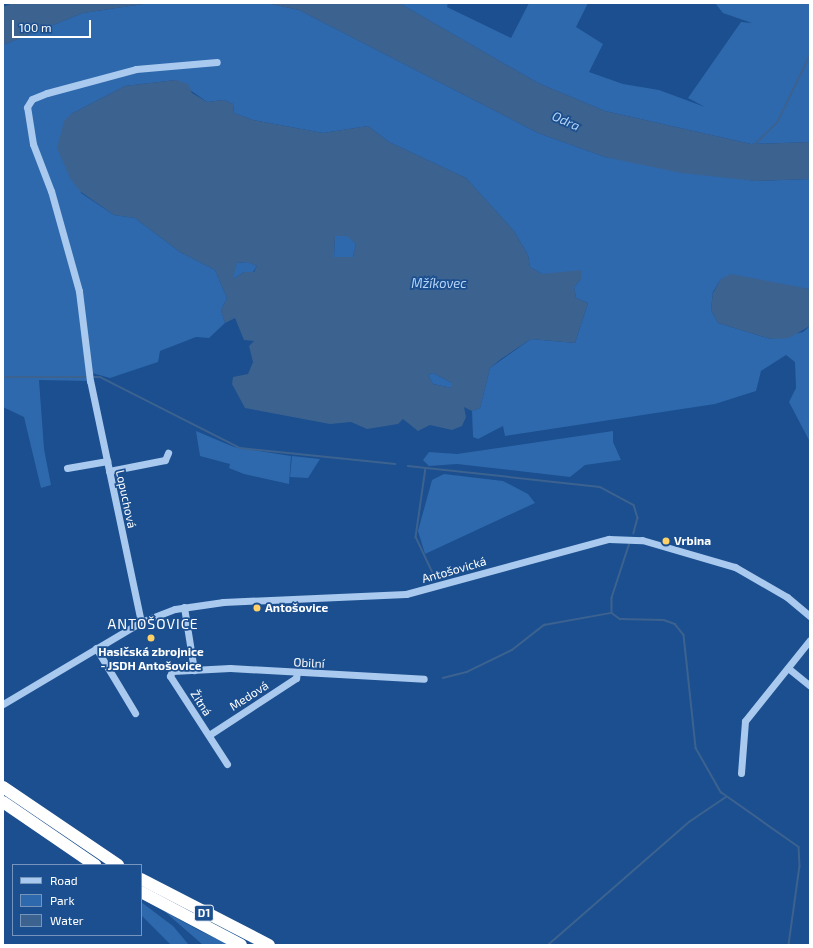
<!DOCTYPE html>
<html>
<head>
<meta charset="utf-8">
<style>
  body { margin:0 }
  #map { position:relative; width:813px; height:948px; overflow:hidden; background:#1b4f8f; font-family:"Exo 2",sans-serif }
  div>[style] { position:absolute }
  .green>* { inset:0; background:#2e69ad }
  .water>* { inset:0; background:#3c6290 }
  .stream>* { height:1.5px; margin:-0.75px; padding:0 0.75px; transform-origin:0.75px; border-radius:0.75px; background:#3c6290 }
  .minor>* { height:7px; margin:-3.5px; padding:0 3.5px; transform-origin:3.5px; border-radius:3.5px; background:#a9c9ee }
  .highway>* { height:12px; margin:-6px; padding:0 6px; transform-origin:6px; border-radius:6px; background:#fff }
  .dots>* { width:11px; height:11px; translate:-50% -50%; box-sizing:border-box; border:2px solid #1b4f8f; border-radius:50% }
  span { translate:-50% -50%; white-space:nowrap; text-align:center; line-height:1.15; -webkit-text-stroke:3.5px #1b4f8f; paint-order:stroke }
  .shield-label span { padding:1px 3px; background:#1b4f8f; border:1px solid; border-radius:3px; -webkit-text-stroke-width:0 }
  .shield-label { font-size:11px; color:#fff; font-weight:700 }
  .street-label { font-size:12px; color:#fff }
  .poi-label { font-size:12px; color:#fff; font-weight:700 }
  .left { translate:0 -50%; text-align:left }
  .water-label { font-size:13px; color:#b5d3f5; font-style:italic }
  .quarter-label { font-size:14px; color:#fff; letter-spacing:1px }
  .frame { position:absolute; inset:0; border:4px solid #fff; pointer-events:none }
  .legend { position:absolute; left:12px; top:864px; width:130px; height:72px; box-sizing:border-box; background:#1b4f8f; border:1px solid #7695bc; margin:0; padding:5px 7px; list-style:none; font-size:12px; color:#fff }
  .legend li { display:flex; align-items:center; gap:8px; height:20px }
  .legend b { width:20px; border:1px solid #7695bc }
  .scale { position:absolute; left:12px; top:20px; width:79px; height:18px; box-sizing:border-box; border:2px solid #fff; border-top:0; padding-left:5px; font-size:12px; line-height:14px; white-space:nowrap; color:#fff; -webkit-text-stroke:3px #1b4f8f; paint-order:stroke }
</style>
</head>
<body>
<div id="map">
  <div class="green">
    <i style="clip-path:polygon(150px 3px,266px 3px,299px 10px,538px 133px,605px 157px,756px 181px,810px 179px,810px 289px,721px 279px,713px 292px,711px 310px,718px 323px,771px 339px,803px 332px,810px 326px,810px 442px,789px 402px,796px 388px,795px 362px,786px 355px,761px 371px,756px 391px,715px 404px,505px 436px,503px 426px,478px 439px,473px 437px,472px 411px,480px 408px,490px 368px,531px 339px,575px 343px,588px 303px,576px 298px,574px 287px,581px 279px,542px 274px,530px 267px,528px 255px,514px 231px,466px 178px,389px 142px,368px 126px,323px 133px,253px 120px,234px 113px,233px 104px,224px 100px,207px 102px,176px 80px,125px 86px,71px 114px,81px 193px,114px 215px,135px 218px,180px 252px,215px 270px,227px 298px,221px 310px,225px 323px,209px 338px,196px 337px,160px 351px,158px 362px,110px 378px,92px 373px,91px 381px,39px 380px,44px 449px,51px 485px,41px 488px,24px 417px,3px 407px,3px 45px,83px 13px)"></i>
    <i style="clip-path:polygon(399px 3px,448px 3px,447px 7px,511px 38px,529px 3px,588px 3px,576px 27px,603px 44px,589px 72px,623px 84px,659px 90px,705px 107px,688px 98px,741px 22px,752px 23px,723px 13px,715px 3px,810px 3px,810px 142px,751px 144px,605px 111px,538px 83px)"></i>
    <i style="clip-path:polygon(347px 235px,356px 244px,353px 257px,334px 257px,335px 236px)"></i>
    <i style="clip-path:polygon(248px 262px,257px 266px,253px 272px,244px 272px,233px 279px,231px 276px,237px 263px)"></i>
    <i style="clip-path:polygon(433px 373px,452px 383px,452px 388px,433px 384px,428px 375px)"></i>
    <i style="clip-path:polygon(196px 431px,234px 447px,291px 456px,289px 484px,244px 474px,229px 468px,230px 464px,200px 456px)"></i>
    <i style="clip-path:polygon(613px 431px,613px 442px,621px 460px,585px 465px,570px 477px,457px 464px,429px 466px,423px 460px,429px 452px,457px 454px)"></i>
    <i style="clip-path:polygon(292px 456px,320px 459px,308px 478px,290px 477px)"></i>
    <i style="clip-path:polygon(444px 474px,503px 481px,528px 494px,535px 503px,425px 554px,418px 531px,432px 480px)"></i>
    <i style="clip-path:polygon(141px 902px,173px 926px,189px 945px,171px 945px,141px 915px)"></i>
    <i style="clip-path:polygon(164px 911px,198px 930px,230px 945px,203px 945px)"></i>
  </div>
  <div class="water">
    <i style="clip-path:polygon(13px 3px,150px 3px,83px 13px,3px 45px,3px 7px)"></i>
    <i style="clip-path:polygon(266px 3px,399px 3px,538px 83px,605px 111px,751px 144px,810px 142px,810px 179px,756px 181px,681px 173px,605px 157px,538px 133px,299px 10px)"></i>
    <i style="clip-path:polygon(evenodd,176px 80px,188px 84px,192px 93px,207px 102px,224px 100px,233px 104px,234px 113px,253px 120px,323px 133px,368px 126px,389px 142px,466px 178px,514px 231px,528px 255px,530px 267px,542px 274px,582px 270px,581px 279px,574px 287px,576px 298px,588px 303px,575px 343px,531px 339px,501px 359px,490px 368px,480px 408px,472px 411px,464px 407px,466px 417px,462px 426px,452px 430px,430px 425px,418px 431px,403px 419px,398px 424px,367px 429px,351px 422px,330px 424px,245px 408px,232px 384px,233px 377px,248px 374px,253px 362px,249px 346px,254px 341px,244px 340px,235px 318px,225px 323px,221px 310px,227px 298px,215px 270px,180px 252px,135px 218px,114px 215px,81px 192px,71px 180px,57px 148px,64px 121px,71px 114px,125px 86px,176px 80px,335px 236px,347px 236px,356px 244px,353px 257px,334px 257px,335px 236px,176px 80px,247px 262px,257px 266px,254px 272px,244px 272px,233px 279px,237px 263px,247px 262px,176px 80px,433px 373px,452px 383px,452px 388px,433px 384px,428px 375px,433px 373px)"></i>
    <i style="clip-path:polygon(731px 274px,810px 289px,810px 326px,789px 338px,771px 339px,718px 323px,711px 310px,713px 293px,721px 279px)"></i>
  </div>
  <div class="stream">
    <i style="left:754px;top:145px;width:32px;rotate:-44deg"></i>
    <i style="left:777px;top:123px;width:76px;rotate:-64.1deg"></i>
    <i style="left:3px;top:377px;width:84px"></i>
    <i style="left:93px;top:377px;width:7px"></i>
    <i style="left:100px;top:377px;width:157px;rotate:26.9deg"></i>
    <i style="left:240px;top:448px;width:156px;rotate:5.9deg"></i>
    <i style="left:408px;top:466px;width:193px;rotate:6.2deg"></i>
    <i style="left:600px;top:487px;width:38px;rotate:28deg"></i>
    <i style="left:634px;top:505px;width:14px;rotate:73deg"></i>
    <i style="left:638px;top:518px;width:16px;rotate:105deg"></i>
    <i style="left:426px;top:468px;width:70px;rotate:98.2deg"></i>
    <i style="left:416px;top:537px;width:42px;rotate:64.7deg"></i>
    <i style="left:630px;top:543px;width:58px;rotate:108.1deg"></i>
    <i style="left:612px;top:598px;width:15px;rotate:90deg"></i>
    <i style="left:612px;top:613px;width:10px;rotate:37deg"></i>
    <i style="left:620px;top:619px;width:44px;rotate:1.3deg"></i>
    <i style="left:664px;top:620px;width:12px;rotate:20deg"></i>
    <i style="left:675px;top:624px;width:14px;rotate:51deg"></i>
    <i style="left:684px;top:635px;width:114px;rotate:83.9deg"></i>
    <i style="left:696px;top:748px;width:51px;rotate:60.4deg"></i>
    <i style="left:721px;top:792px;width:95px;rotate:35.2deg"></i>
    <i style="left:799px;top:847px;width:19px;rotate:87deg"></i>
    <i style="left:800px;top:866px;width:80px;rotate:97.9deg"></i>
    <i style="left:443px;top:678px;width:25px;rotate:-14deg"></i>
    <i style="left:467px;top:672px;width:50px;rotate:-26.1deg"></i>
    <i style="left:512px;top:650px;width:41px;rotate:-38deg"></i>
    <i style="left:544px;top:625px;width:68px;rotate:-10.2deg"></i>
    <i style="left:548px;top:945px;width:187px;rotate:-41.1deg"></i>
    <i style="left:689px;top:822px;width:45px;rotate:-34deg"></i>
  </div>
  <div class="minor">
    <i style="left:67px;top:468px;width:41px;rotate:-9.9deg"></i>
    <i style="left:109px;top:471px;width:57px;rotate:-11.1deg"></i>
    <i style="left:165px;top:460px;width:8px;rotate:-67deg"></i>
    <i style="left:184px;top:607px;width:64px;rotate:81deg"></i>
    <i style="left:141px;top:622px;width:246px;rotate:-101.9deg"></i>
    <i style="left:90px;top:381px;width:91px;rotate:-97deg"></i>
    <i style="left:79px;top:291px;width:104px;rotate:-105.6deg"></i>
    <i style="left:51px;top:191px;width:50px;rotate:-111deg"></i>
    <i style="left:33px;top:144px;width:37px;rotate:-99deg"></i>
    <i style="left:27px;top:107px;width:9px;rotate:-58deg"></i>
    <i style="left:32px;top:99px;width:16px;rotate:-22deg"></i>
    <i style="left:47px;top:93px;width:92px;rotate:-15.1deg"></i>
    <i style="left:136px;top:69px;width:81px;rotate:-4.9deg"></i>
    <i style="left:96px;top:648px;width:76px;rotate:59deg"></i>
    <i style="left:788px;top:668px;width:28px;rotate:39deg"></i>
    <i style="left:3px;top:704px;width:161px;rotate:-30.7deg"></i>
    <i style="left:141px;top:622px;width:36px;rotate:-21deg"></i>
    <i style="left:175px;top:609px;width:49px;rotate:-8.3deg"></i>
    <i style="left:223px;top:602px;width:183px;rotate:-2.5deg"></i>
    <i style="left:406px;top:594px;width:210px;rotate:-15.2deg"></i>
    <i style="left:609px;top:539px;width:33px;rotate:2deg"></i>
    <i style="left:642px;top:540px;width:97px;rotate:16.2deg"></i>
    <i style="left:735px;top:567px;width:60px;rotate:30deg"></i>
    <i style="left:787px;top:597px;width:30px;rotate:40deg"></i>
    <i style="left:209px;top:735px;width:104px;rotate:-33.2deg"></i>
    <i style="left:296px;top:678px;width:5px;rotate:-79deg"></i>
    <i style="left:227px;top:764px;width:105px;rotate:-122.9deg"></i>
    <i style="left:170px;top:676px;width:5px;rotate:-68deg"></i>
    <i style="left:172px;top:671px;width:58px;rotate:-3deg"></i>
    <i style="left:230px;top:668px;width:194px;rotate:3.2deg"></i>
    <i style="left:741px;top:773px;width:52px;rotate:-85.6deg"></i>
    <i style="left:745px;top:721px;width:104px;rotate:-51.3deg"></i>
  </div>
  <div class="highway">
    <i style="left:3px;top:787px;width:139px;rotate:34.1deg"></i>
    <i style="left:3px;top:802px;width:112px;rotate:34.4deg"></i>
    <i style="left:141px;top:879px;width:144px;rotate:27.3deg"></i>
    <i style="left:141px;top:892px;width:113px;rotate:27.9deg"></i>
  </div>
  <div class="dots">
    <i style="left:666px;top:541px;background:#ffd166"></i>
    <i style="left:257px;top:608px;background:#ffd166"></i>
    <i style="left:151px;top:638px;background:#ffd166"></i>
  </div>
  <div class="shield-label">
    <span style="left:204px;top:913px">D1</span>
  </div>
  <div class="street-label">
    <span style="left:126px;top:499px;rotate:78deg">Lopuchová</span>
    <span style="left:454px;top:570px;rotate:-16deg">Antošovická</span>
    <span style="left:309px;top:663px;rotate:3deg">Obilní</span>
    <span style="left:249px;top:696px;rotate:-33deg">Medová</span>
    <span style="left:201px;top:703px;rotate:57deg">Žitná</span>
  </div>
  <div class="poi-label">
    <span class="left" style="left:674px;top:541px">Vrbina</span>
    <span class="left" style="left:265px;top:608px">Antošovice</span>
    <span style="left:151px;top:659px">Hasičská zbrojnice<br>- JSDH Antošovice</span>
  </div>
  <div class="water-label">
    <span style="left:566px;top:121px;rotate:24deg">Odra</span>
    <span style="left:439px;top:283px">Mžíkovec</span>
  </div>
  <div class="quarter-label">
    <span style="left:153px;top:624px">ANTOŠOVICE</span>
  </div>
  <div class="frame"></div>
  <ul class="legend">
  <li><b style="height:5px;background:#a9c9ee"></b>Road</li>
  <li><b style="height:11px;background:#2e69ad"></b>Park</li>
  <li><b style="height:11px;background:#3c6290"></b>Water</li>
  </ul>
  <div class="scale">100 m</div>
</div>
</body>
</html>
